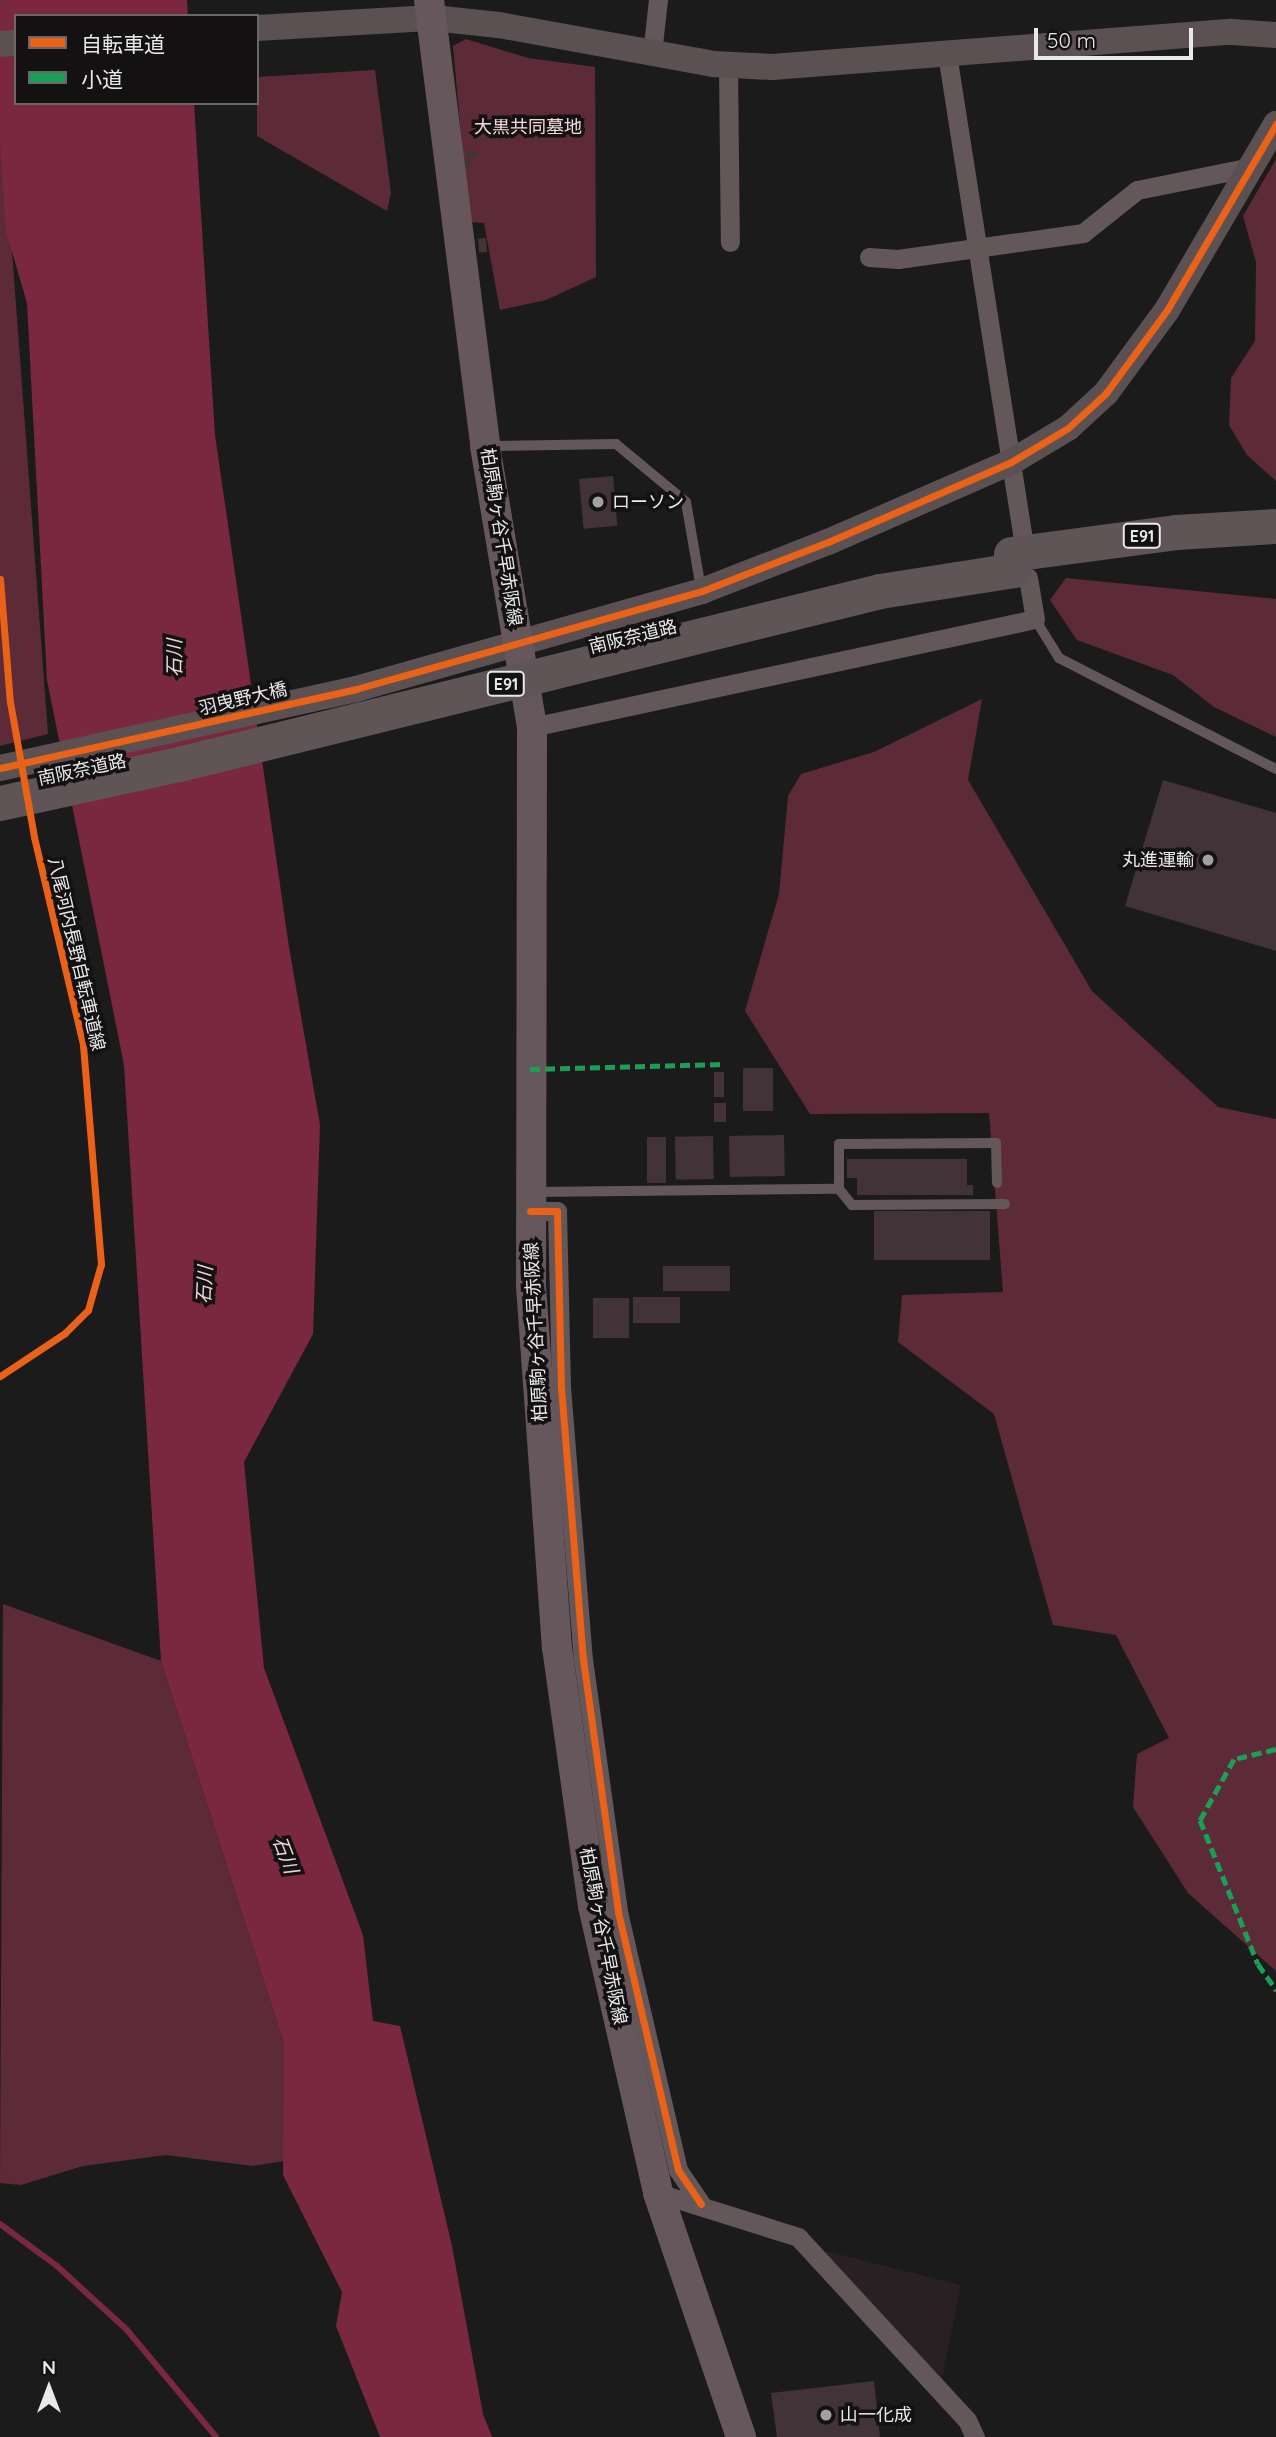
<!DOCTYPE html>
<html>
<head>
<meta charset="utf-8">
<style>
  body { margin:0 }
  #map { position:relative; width:1276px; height:2437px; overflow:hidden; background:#1c1b1b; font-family:Quicksand,"Noto Sans JP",sans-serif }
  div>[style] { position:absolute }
  .built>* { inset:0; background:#282022 }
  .green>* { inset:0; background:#5d2b38 }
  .water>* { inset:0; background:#7a2740 }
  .stream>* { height:6px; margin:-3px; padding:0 3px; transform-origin:3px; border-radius:3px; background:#7a2740 }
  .building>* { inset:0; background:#413338; transform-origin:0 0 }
  .lane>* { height:10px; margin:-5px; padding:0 5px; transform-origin:5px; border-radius:5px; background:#63575a }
  .street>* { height:19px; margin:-9.5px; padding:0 9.5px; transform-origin:9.5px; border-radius:9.5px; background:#63575a }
  .secondary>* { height:26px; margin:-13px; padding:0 13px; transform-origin:13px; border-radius:13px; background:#5c5152 }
  .primary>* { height:30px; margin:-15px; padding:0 15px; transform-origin:15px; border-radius:15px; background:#65575b }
  .highway>* { height:35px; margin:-17.5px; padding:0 17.5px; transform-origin:17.5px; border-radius:17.5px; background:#5f5557 }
  .highway-bridge>* { height:35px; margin:-17.5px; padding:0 17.5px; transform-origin:17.5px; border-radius:17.5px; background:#5f5557 }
  .quiet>* { height:5px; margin-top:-2.5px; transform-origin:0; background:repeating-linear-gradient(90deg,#1a9f57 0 10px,transparent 0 15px) }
  .cycleway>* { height:7px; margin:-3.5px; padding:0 3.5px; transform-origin:3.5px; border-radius:3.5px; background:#ea6118 }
  .dots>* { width:19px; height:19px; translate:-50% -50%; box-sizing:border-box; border:4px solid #141112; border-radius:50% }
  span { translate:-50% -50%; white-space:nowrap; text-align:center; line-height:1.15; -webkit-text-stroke:7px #141112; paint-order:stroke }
  .shield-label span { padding:2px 5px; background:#141112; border:2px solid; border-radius:5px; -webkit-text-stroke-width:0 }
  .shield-label { font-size:16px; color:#eae9e9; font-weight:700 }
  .park-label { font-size:18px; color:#f4d8dd }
  .poi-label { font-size:18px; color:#eae9e9 }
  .left { translate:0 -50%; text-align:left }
  .right { translate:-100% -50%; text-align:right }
  .street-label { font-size:18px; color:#eae9e9 }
  .water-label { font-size:19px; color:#f0d5da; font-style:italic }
  .legend { position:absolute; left:14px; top:14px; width:245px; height:91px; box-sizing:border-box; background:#141112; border:2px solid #6a6768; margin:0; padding:9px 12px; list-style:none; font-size:21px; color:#eae9e9 }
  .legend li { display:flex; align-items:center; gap:14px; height:35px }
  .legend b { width:35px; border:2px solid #6a6768 }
  .north { position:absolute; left:14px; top:2353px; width:70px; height:70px; -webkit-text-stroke:5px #141112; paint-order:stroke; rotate:0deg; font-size:19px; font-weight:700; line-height:28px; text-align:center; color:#eae9e9 }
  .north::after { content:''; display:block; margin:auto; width:24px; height:32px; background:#eae9e9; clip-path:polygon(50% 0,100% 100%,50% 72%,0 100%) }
  .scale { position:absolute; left:1034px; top:28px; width:159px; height:32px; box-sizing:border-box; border:4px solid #eae9e9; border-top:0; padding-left:9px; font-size:21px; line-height:24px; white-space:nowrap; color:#eae9e9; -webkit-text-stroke:5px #141112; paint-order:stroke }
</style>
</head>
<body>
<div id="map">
  <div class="built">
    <i style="clip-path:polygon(826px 2251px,961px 2285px,941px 2383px,824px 2256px)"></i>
  </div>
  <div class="green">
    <i style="clip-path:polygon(466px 39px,528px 58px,595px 67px,596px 277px,546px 300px,500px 310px,484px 223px,469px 222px,453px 46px)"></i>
    <i style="clip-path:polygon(375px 70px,391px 193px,387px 211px,257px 136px,257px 77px)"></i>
    <i style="clip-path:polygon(0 91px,48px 734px,0 746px)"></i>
    <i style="clip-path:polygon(1276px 159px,1276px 481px,1247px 455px,1229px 425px,1231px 378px,1255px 341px,1256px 262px,1243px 216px)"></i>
    <i style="clip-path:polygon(1066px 578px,1276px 599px,1276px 737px,1214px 707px,1173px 675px,1077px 640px,1050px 600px)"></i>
    <i style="clip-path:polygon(982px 699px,968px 780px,1092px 991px,1218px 1107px,1276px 1119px,1276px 1971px,1188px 1893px,1133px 1807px,1137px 1754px,1169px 1738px,1116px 1635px,1053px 1625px,994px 1414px,898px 1342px,902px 1295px,1003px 1292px,989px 1113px,810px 1114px,745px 1011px,779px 894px,788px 796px,801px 774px,874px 752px)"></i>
    <i style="clip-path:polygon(3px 1604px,161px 1661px,284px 2044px,284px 2161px,253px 2166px,166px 2155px,83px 2166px,21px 2185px,0 2183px)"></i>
  </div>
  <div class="water">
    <i style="clip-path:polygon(0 0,187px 0,188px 16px,16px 16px,16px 103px,194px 103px,215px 435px,289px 947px,320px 1125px,313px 1334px,244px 1462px,264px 1668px,363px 1935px,373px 2021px,400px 2026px,452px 2246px,483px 2414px,492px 2437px,380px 2437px,336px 2326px,342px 2292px,283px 2175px,284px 2044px,161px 1661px,124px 1065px,47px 680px,27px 303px,6px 231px,0 142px)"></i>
  </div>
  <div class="stream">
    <i style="left:0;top:2224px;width:71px;rotate:36.4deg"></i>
    <i style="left:57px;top:2266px;width:95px;rotate:42.4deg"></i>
    <i style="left:127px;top:2330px;width:139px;rotate:50.2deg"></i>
  </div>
  <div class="building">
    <i style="clip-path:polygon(468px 151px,478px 152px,478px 157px,467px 157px)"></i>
    <i style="left:464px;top:159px;width:6px;height:9px"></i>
    <i style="left:486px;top:238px;width:14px;height:8px;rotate:86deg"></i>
    <i style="left:613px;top:476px;width:50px;height:34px;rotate:85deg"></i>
    <i style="clip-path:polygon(1163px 780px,1276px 813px,1276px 951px,1125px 906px)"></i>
    <i style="left:743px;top:1068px;width:30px;height:43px"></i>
    <i style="left:714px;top:1072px;width:10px;height:25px"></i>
    <i style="left:714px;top:1103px;width:12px;height:19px"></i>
    <i style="left:784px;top:1135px;width:41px;height:55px;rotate:89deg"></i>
    <i style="left:713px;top:1136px;width:43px;height:38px;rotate:89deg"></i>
    <i style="left:647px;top:1137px;width:19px;height:46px"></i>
    <i style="clip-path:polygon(847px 1159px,967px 1159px,967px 1185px,973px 1185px,973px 1195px,857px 1195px,857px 1178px,847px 1178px)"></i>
    <i style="left:874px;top:1211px;width:116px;height:49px"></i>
    <i style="left:663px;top:1266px;width:67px;height:25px"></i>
    <i style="left:633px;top:1297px;width:47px;height:26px"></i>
    <i style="left:593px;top:1298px;width:36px;height:40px"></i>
    <i style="clip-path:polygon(874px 2381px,880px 2437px,777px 2437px,771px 2393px)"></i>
  </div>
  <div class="lane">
    <i style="left:489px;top:446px;width:127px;rotate:-0.9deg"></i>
    <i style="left:616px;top:444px;width:91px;rotate:39.6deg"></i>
    <i style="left:686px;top:502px;width:88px;rotate:80.2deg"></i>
    <i style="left:1035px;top:619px;width:46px;rotate:58.4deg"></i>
    <i style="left:1059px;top:658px;width:244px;rotate:27.1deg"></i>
    <i style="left:839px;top:1189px;width:21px;rotate:51deg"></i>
    <i style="left:852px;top:1205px;width:153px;rotate:-0.4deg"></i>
    <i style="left:534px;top:1192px;width:305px;rotate:-0.6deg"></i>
    <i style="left:839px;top:1189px;width:45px;rotate:-90deg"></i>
    <i style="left:839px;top:1144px;width:157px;rotate:-0.4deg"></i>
    <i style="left:996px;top:1143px;width:40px;rotate:88.6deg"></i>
  </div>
  <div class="street">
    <i style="left:652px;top:54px;width:54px;rotate:-83.7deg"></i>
    <i style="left:947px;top:54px;width:493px;rotate:81.1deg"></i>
    <i style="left:728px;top:64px;width:178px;rotate:89.4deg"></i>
    <i style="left:869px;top:257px;width:29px;rotate:4deg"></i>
    <i style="left:898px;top:259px;width:187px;rotate:-8deg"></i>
    <i style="left:1083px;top:233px;width:69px;rotate:-38.5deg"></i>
    <i style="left:1137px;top:190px;width:116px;rotate:-11.4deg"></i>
    <i style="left:532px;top:727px;width:514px;rotate:-12.12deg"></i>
    <i style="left:1035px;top:619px;width:42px;rotate:-99.7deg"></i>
    <i style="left:530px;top:1211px;width:27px"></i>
    <i style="left:557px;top:1211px;width:176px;rotate:88.7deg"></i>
    <i style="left:561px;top:1387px;width:273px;rotate:85.4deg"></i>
    <i style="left:583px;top:1659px;width:255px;rotate:82.1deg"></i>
    <i style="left:618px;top:1912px;width:265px;rotate:76.9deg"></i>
    <i style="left:678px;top:2170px;width:41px;rotate:55.9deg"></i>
    <i style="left:658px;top:2193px;width:147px;rotate:17.4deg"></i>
    <i style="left:798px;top:2237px;width:249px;rotate:47.3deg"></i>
    <i style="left:967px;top:2420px;width:19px;rotate:65deg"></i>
  </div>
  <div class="secondary">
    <i style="left:257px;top:28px;width:176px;rotate:-3.3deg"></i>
    <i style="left:433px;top:18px;width:66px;rotate:6.1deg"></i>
    <i style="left:499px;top:25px;width:219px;rotate:10.3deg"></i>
    <i style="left:714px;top:64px;width:58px;rotate:3deg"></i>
    <i style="left:772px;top:67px;width:461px;rotate:-4.4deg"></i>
    <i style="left:1232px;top:32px;width:44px;rotate:3.9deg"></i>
    <i style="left:0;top:44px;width:16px;rotate:-4deg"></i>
    <i style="left:0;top:768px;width:365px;rotate:-12.5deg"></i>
    <i style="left:356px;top:689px;width:360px;rotate:-15.8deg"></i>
    <i style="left:702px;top:591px;width:135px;rotate:-21.3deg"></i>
    <i style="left:828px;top:542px;width:200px;rotate:-23.6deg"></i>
    <i style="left:1011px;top:462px;width:66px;rotate:-30.8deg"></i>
    <i style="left:1068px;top:428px;width:52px;rotate:-42.6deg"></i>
    <i style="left:1106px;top:393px;width:103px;rotate:-53.7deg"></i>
    <i style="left:1167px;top:310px;width:216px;rotate:-59.6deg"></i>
  </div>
  <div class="primary">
    <i style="left:429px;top:0;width:450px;rotate:82.8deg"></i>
    <i style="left:485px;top:446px;width:285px;rotate:80.5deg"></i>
    <i style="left:532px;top:727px;width:559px;rotate:90.1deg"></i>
    <i style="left:531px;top:1286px;width:362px;rotate:85.9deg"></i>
    <i style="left:557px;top:1647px;width:261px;rotate:82.1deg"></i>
    <i style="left:593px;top:1906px;width:294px;rotate:77.2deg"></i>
    <i style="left:658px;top:2193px;width:258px;rotate:71.2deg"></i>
  </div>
  <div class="highway">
    <i style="left:1011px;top:554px;width:166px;rotate:-7.6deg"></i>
    <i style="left:1176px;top:532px;width:97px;rotate:-3.5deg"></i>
  </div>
  <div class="highway-bridge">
    <i style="left:0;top:803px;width:183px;rotate:-12.3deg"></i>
    <i style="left:179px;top:764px;width:722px;rotate:-13.86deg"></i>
    <i style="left:880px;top:591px;width:136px;rotate:-8.9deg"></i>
  </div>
  <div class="quiet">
    <i style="left:530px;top:1069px;width:195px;rotate:-1.5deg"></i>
    <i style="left:1276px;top:1749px;width:43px;rotate:166.6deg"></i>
    <i style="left:1234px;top:1759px;width:70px;rotate:119.1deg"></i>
    <i style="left:1200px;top:1820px;width:155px;rotate:68.1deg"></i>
    <i style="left:1258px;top:1964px;width:32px;rotate:55deg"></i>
  </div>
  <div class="cycleway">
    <i style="left:0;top:579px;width:123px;rotate:85.4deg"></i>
    <i style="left:10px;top:702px;width:137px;rotate:79.9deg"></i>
    <i style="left:34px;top:837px;width:214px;rotate:76.7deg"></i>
    <i style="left:83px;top:1045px;width:220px;rotate:85.3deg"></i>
    <i style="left:101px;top:1264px;width:48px;rotate:105.8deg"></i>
    <i style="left:88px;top:1310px;width:33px;rotate:135deg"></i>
    <i style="left:65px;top:1333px;width:78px;rotate:146.5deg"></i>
    <i style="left:0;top:768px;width:365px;rotate:-12.5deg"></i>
    <i style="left:356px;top:689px;width:360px;rotate:-15.8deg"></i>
    <i style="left:702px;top:591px;width:135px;rotate:-21.3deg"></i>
    <i style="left:828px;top:542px;width:200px;rotate:-23.6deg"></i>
    <i style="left:1011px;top:462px;width:66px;rotate:-30.8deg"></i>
    <i style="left:1068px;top:428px;width:52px;rotate:-42.6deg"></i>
    <i style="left:1106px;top:393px;width:103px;rotate:-53.7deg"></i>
    <i style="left:1167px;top:310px;width:216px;rotate:-59.6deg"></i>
    <i style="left:530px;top:1211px;width:27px"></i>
    <i style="left:557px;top:1211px;width:176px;rotate:88.7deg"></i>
    <i style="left:561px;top:1387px;width:273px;rotate:85.4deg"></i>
    <i style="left:583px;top:1659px;width:255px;rotate:82.1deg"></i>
    <i style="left:618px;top:1912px;width:265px;rotate:76.9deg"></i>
    <i style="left:678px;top:2170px;width:41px;rotate:55.9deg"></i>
  </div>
  <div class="dots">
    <i style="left:598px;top:502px;background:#a2a1a1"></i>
    <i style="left:1208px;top:860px;background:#a2a1a1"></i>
    <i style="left:826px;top:2415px;background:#a2a1a1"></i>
  </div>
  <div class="shield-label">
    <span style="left:1142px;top:536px">E91</span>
    <span style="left:506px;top:684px">E91</span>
  </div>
  <div class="park-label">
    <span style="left:528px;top:127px">大黒共同墓地</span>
  </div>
  <div class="poi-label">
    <span class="left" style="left:612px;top:502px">ローソン</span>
    <span class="right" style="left:1194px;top:860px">丸進運輸</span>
    <span class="left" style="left:840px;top:2415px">山一化成</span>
  </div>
  <div class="street-label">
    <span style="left:501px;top:537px;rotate:81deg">柏原駒ヶ谷千早赤阪線</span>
    <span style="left:633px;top:637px;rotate:-14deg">南阪奈道路</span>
    <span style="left:243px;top:699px;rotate:-13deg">羽曳野大橋</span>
    <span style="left:82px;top:770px;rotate:-12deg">南阪奈道路</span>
    <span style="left:76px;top:954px;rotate:77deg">八尾河内長野自転車道線</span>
    <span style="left:536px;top:1332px;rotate:-93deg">柏原駒ヶ谷千早赤阪線</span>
    <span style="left:603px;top:1936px;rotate:79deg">柏原駒ヶ谷千早赤阪線</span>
  </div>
  <div class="water-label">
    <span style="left:175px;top:658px;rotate:-90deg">石川</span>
    <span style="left:205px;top:1285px;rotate:-87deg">石川</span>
    <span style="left:285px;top:1855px;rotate:69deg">石川</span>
  </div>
  <ul class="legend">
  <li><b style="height:9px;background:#ea6118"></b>自転車道</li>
  <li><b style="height:9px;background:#1a9f57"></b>小道</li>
  </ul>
  <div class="north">N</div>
  <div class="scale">50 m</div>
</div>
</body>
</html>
